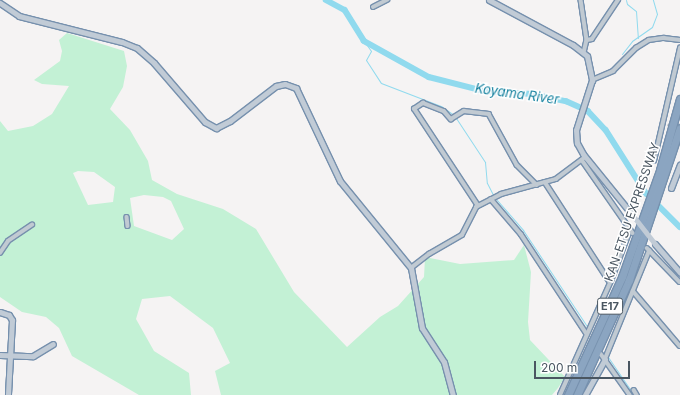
<!DOCTYPE html>
<html>
<head>
<meta charset="utf-8">
<style>
  body { margin:0 }
  #map { position:relative; width:680px; height:395px; overflow:hidden; background:#f5f3f3; font-family:Inter,sans-serif }
  div>[style] { position:absolute }
  .green>* { inset:0; background:#c3f1d5 }
  .stream>* { height:1px; margin:-0.5px; padding:0 0.5px; transform-origin:0.5px; border-radius:0.5px; background:#90daee }
  .river>* { height:5.5px; margin:-2.75px; padding:0 2.75px; transform-origin:2.75px; border-radius:2.75px; background:#90daee }
  .street-tunnel>* { height:3.5px; margin-top:-1.75px; transform-origin:0; background:repeating-linear-gradient(90deg,#caccce 0 3.5px,transparent 0 5.5px) }
  .roads { filter:drop-shadow(1px 0 #7690ad) drop-shadow(-1px 0 #7690ad) drop-shadow(0 1px #7690ad) drop-shadow(0 -1px #7690ad) }
  .street>* { height:3.5px; margin:-1.75px; padding:0 1.75px; transform-origin:1.75px; border-radius:1.75px; background:#c1cad2 }
  .secondary>* { height:5px; margin:-2.5px; padding:0 2.5px; transform-origin:2.5px; border-radius:2.5px; background:#c1cbd6 }
  .highway>* { height:7px; margin:-3.5px; padding:0 3.5px; transform-origin:3.5px; border-radius:3.5px; background:#8ba5c1 }
  .secondary-bridge>* { height:5px; margin:-2.5px; padding:0 2.5px; transform-origin:2.5px; border-radius:2.5px; background:#c1cbd6 }
  span { translate:-50% -50%; white-space:nowrap; text-align:center; line-height:1.15; -webkit-text-stroke:3px #fff; paint-order:stroke }
  .shield-label span { padding:1px 3px; background:#fff; border:1px solid; border-radius:3px; -webkit-text-stroke-width:0 }
  .shield-label { font-size:11px; color:#4a5661; font-weight:700 }
  .street-label { font-size:12px; color:#4a5661 }
  .water-label { font-size:13px; color:#0c7c9b; font-style:italic }
  .scale { position:absolute; left:534px; top:361px; width:96px; height:18px; box-sizing:border-box; border:2px solid #4a5661; border-top:0; padding-left:5px; font-size:12px; line-height:14px; white-space:nowrap; color:#4a5661; -webkit-text-stroke:3px #fff; paint-order:stroke }
</style>
</head>
<body>
<div id="map">
  <div class="green">
    <i style="clip-path:polygon(evenodd,67px 33px,124px 51px,127px 66px,123px 87px,110px 109px,130px 130px,148px 161px,152px 180px,177px 194px,223px 209px,256px 229px,294px 292px,347px 347px,380px 317px,398px 306px,424px 277px,425px 257px,460px 264px,514px 260px,524px 245px,531px 272px,528px 322px,530px 340px,565px 377px,558px 388px,552px 395px,221px 395px,215px 371px,230px 363px,213px 328px,170px 296px,142px 299px,136px 319px,154px 351px,189px 373px,191px 395px,139px 395px,72px 356px,59px 328px,46px 317px,22px 312px,0 297px,0 121px,8px 131px,33px 126px,52px 114px,69px 86px,42px 84px,34px 80px,60px 61px,62px 51px,59px 40px,67px 33px,78px 171px,94px 172px,115px 187px,113px 202px,88px 205px,73px 173px,78px 171px,67px 33px,144px 195px,163px 197px,171px 201px,184px 229px,172px 240px,134px 226px,130px 198px,144px 195px)"></i>
  </div>
  <div class="stream">
    <i style="left:626px;top:0;width:4px;rotate:76deg"></i>
    <i style="left:627px;top:4px;width:11px;rotate:38deg"></i>
    <i style="left:636px;top:11px;width:27px;rotate:86deg"></i>
    <i style="left:364px;top:41px;width:12px;rotate:55deg"></i>
    <i style="left:371px;top:51px;width:10px;rotate:119deg"></i>
    <i style="left:366px;top:60px;width:27px;rotate:57deg"></i>
    <i style="left:381px;top:83px;width:64px;rotate:21deg"></i>
    <i style="left:441px;top:106px;width:16px;rotate:35deg"></i>
    <i style="left:622px;top:54px;width:16px;rotate:-52deg"></i>
    <i style="left:632px;top:41px;width:24px;rotate:-35deg"></i>
    <i style="left:652px;top:27px;width:14px;rotate:-69deg"></i>
    <i style="left:657px;top:14px;width:15px;rotate:-106deg"></i>
    <i style="left:456px;top:118px;width:53px;rotate:56.6deg"></i>
    <i style="left:485px;top:162px;width:21px;rotate:85deg"></i>
    <i style="left:487px;top:183px;width:13px;rotate:63deg"></i>
    <i style="left:497px;top:200px;width:40px;rotate:49deg"></i>
    <i style="left:523px;top:230px;width:118px;rotate:56.4deg"></i>
    <i style="left:608px;top:357px;width:46px;rotate:55.6deg"></i>
  </div>
  <div class="river">
    <i style="left:326px;top:0;width:21px;rotate:28deg"></i>
    <i style="left:345px;top:10px;width:36px;rotate:58deg"></i>
    <i style="left:364px;top:41px;width:74px;rotate:29deg"></i>
    <i style="left:429px;top:77px;width:57px;rotate:14.3deg"></i>
    <i style="left:484px;top:91px;width:48px;rotate:3.6deg"></i>
    <i style="left:532px;top:94px;width:35px;rotate:12deg"></i>
    <i style="left:566px;top:101px;width:24px;rotate:24deg"></i>
    <i style="left:588px;top:111px;width:26px;rotate:47deg"></i>
    <i style="left:606px;top:130px;width:75px;rotate:57.6deg"></i>
    <i style="left:646px;top:193px;width:48px;rotate:45deg"></i>
  </div>
  <div class="street-tunnel">
    <i style="left:668px;top:124px;width:14px;rotate:39deg"></i>
  </div>
  <div class="roads">
    <div class="street">
      <i style="left:581px;top:0;width:40px;rotate:81.5deg"></i>
      <i style="left:587px;top:40px;width:13px;rotate:103deg"></i>
      <i style="left:373px;top:7px;width:16px;rotate:-27deg"></i>
      <i style="left:587px;top:40px;width:5px;rotate:-11deg"></i>
      <i style="left:592px;top:39px;width:47px;rotate:-56.3deg"></i>
      <i style="left:592px;top:80px;width:23px;rotate:-23deg"></i>
      <i style="left:613px;top:71px;width:33px;rotate:-45deg"></i>
      <i style="left:636px;top:48px;width:15px;rotate:-32deg"></i>
      <i style="left:649px;top:40px;width:15px;rotate:-8deg"></i>
      <i style="left:664px;top:38px;width:16px;rotate:7deg"></i>
      <i style="left:582px;top:160px;width:89px;rotate:55.1deg"></i>
      <i style="left:654px;top:161px;width:116px;rotate:-77deg"></i>
      <i style="left:545px;top:182px;width:119px;rotate:57deg"></i>
      <i style="left:491px;top:199px;width:46px;rotate:49.4deg"></i>
      <i style="left:521px;top:234px;width:120px;rotate:56.6deg"></i>
      <i style="left:478px;top:206px;width:116px;rotate:-123.4deg"></i>
      <i style="left:414px;top:109px;width:11px;rotate:-34deg"></i>
      <i style="left:423px;top:103px;width:22px;rotate:21deg"></i>
      <i style="left:444px;top:111px;width:11px;rotate:49deg"></i>
      <i style="left:451px;top:119px;width:15px;rotate:-32deg"></i>
      <i style="left:464px;top:111px;width:25px;rotate:7deg"></i>
      <i style="left:489px;top:114px;width:58px;rotate:61.2deg"></i>
      <i style="left:517px;top:165px;width:28px;rotate:45deg"></i>
      <i style="left:127px;top:217px;width:9px;rotate:84deg"></i>
      <i style="left:647px;top:248px;width:47px;rotate:45.9deg"></i>
      <i style="left:0;top:253px;width:14px;rotate:-56deg"></i>
      <i style="left:8px;top:241px;width:29px;rotate:-34deg"></i>
      <i style="left:411px;top:268px;width:23px;rotate:-38deg"></i>
      <i style="left:429px;top:254px;width:38px;rotate:-30deg"></i>
      <i style="left:462px;top:235px;width:31px;rotate:-63deg"></i>
      <i style="left:476px;top:207px;width:28px;rotate:-27deg"></i>
      <i style="left:501px;top:194px;width:57px;rotate:-15.3deg"></i>
      <i style="left:556px;top:179px;width:36px;rotate:-37deg"></i>
      <i style="left:633px;top:291px;width:72px;rotate:49.5deg"></i>
      <i style="left:601px;top:354px;width:50px;rotate:54.7deg"></i>
      <i style="left:605px;top:359px;width:117px;rotate:-67.8deg"></i>
      <i style="left:634px;top:390px;width:6px;rotate:59deg"></i>
      <i style="left:560px;top:395px;width:125px;rotate:-65.9deg"></i>
      <i style="left:611px;top:281px;width:54px;rotate:-69.6deg"></i>
    </div>
    <div class="secondary">
      <i style="left:489px;top:0;width:95px;rotate:28.2deg"></i>
      <i style="left:573px;top:45px;width:18px;rotate:38deg"></i>
      <i style="left:587px;top:56px;width:25px;rotate:78deg"></i>
      <i style="left:592px;top:80px;width:52px;rotate:107.7deg"></i>
      <i style="left:576px;top:130px;width:13px;rotate:86deg"></i>
      <i style="left:577px;top:143px;width:13px;rotate:61deg"></i>
      <i style="left:583px;top:154px;width:75px;rotate:51deg"></i>
      <i style="left:0;top:3px;width:23px;rotate:34deg"></i>
      <i style="left:19px;top:16px;width:106px;rotate:14.2deg"></i>
      <i style="left:122px;top:42px;width:16px;rotate:22deg"></i>
      <i style="left:137px;top:48px;width:23px;rotate:41deg"></i>
      <i style="left:154px;top:63px;width:78px;rotate:49.2deg"></i>
      <i style="left:205px;top:122px;width:13px;rotate:29deg"></i>
      <i style="left:216px;top:128px;width:16px;rotate:-27deg"></i>
      <i style="left:230px;top:121px;width:58px;rotate:-37.3deg"></i>
      <i style="left:276px;top:86px;width:9px;rotate:-13deg"></i>
      <i style="left:285px;top:84px;width:12px;rotate:20deg"></i>
      <i style="left:296px;top:88px;width:103px;rotate:64.7deg"></i>
      <i style="left:340px;top:181px;width:112px;rotate:50.8deg"></i>
      <i style="left:411px;top:268px;width:61px;rotate:79.6deg"></i>
      <i style="left:422px;top:328px;width:40px;rotate:57.1deg"></i>
      <i style="left:444px;top:362px;width:34px;rotate:75deg"></i>
      <i style="left:671px;top:188px;width:25px;rotate:-69deg"></i>
      <i style="left:655px;top:244px;width:38px;rotate:49deg"></i>
      <i style="left:0;top:312px;width:9px;rotate:18deg"></i>
      <i style="left:9px;top:315px;width:6px;rotate:59deg"></i>
      <i style="left:12px;top:320px;width:75px;rotate:93.1deg"></i>
      <i style="left:0;top:355px;width:33px;rotate:2deg"></i>
      <i style="left:33px;top:356px;width:23px;rotate:-31deg"></i>
      <i style="left:585px;top:395px;width:41px;rotate:-60.9deg"></i>
    </div>
    <div class="highway">
      <i style="left:568px;top:395px;width:130px;rotate:-65.4deg"></i>
      <i style="left:622px;top:277px;width:114px;rotate:-70.4deg"></i>
      <i style="left:660px;top:170px;width:74px;rotate:-74.3deg"></i>
      <i style="left:577px;top:395px;width:126px;rotate:-65.7deg"></i>
      <i style="left:629px;top:280px;width:160px;rotate:-71.5deg"></i>
    </div>
  </div>
  <div class="secondary-bridge">
    <i style="left:630px;top:212px;width:41px;rotate:52deg"></i>
  </div>
  <div class="shield-label">
    <span style="left:610px;top:306px">E17</span>
  </div>
  <div class="street-label">
    <span style="left:632px;top:212px;rotate:-71deg">KAN-ETSU EXPRESSWAY</span>
  </div>
  <div class="water-label">
    <span style="left:517px;top:94px;rotate:8deg">Koyama River</span>
  </div>
  <div class="scale">200 m</div>
</div>
</body>
</html>
